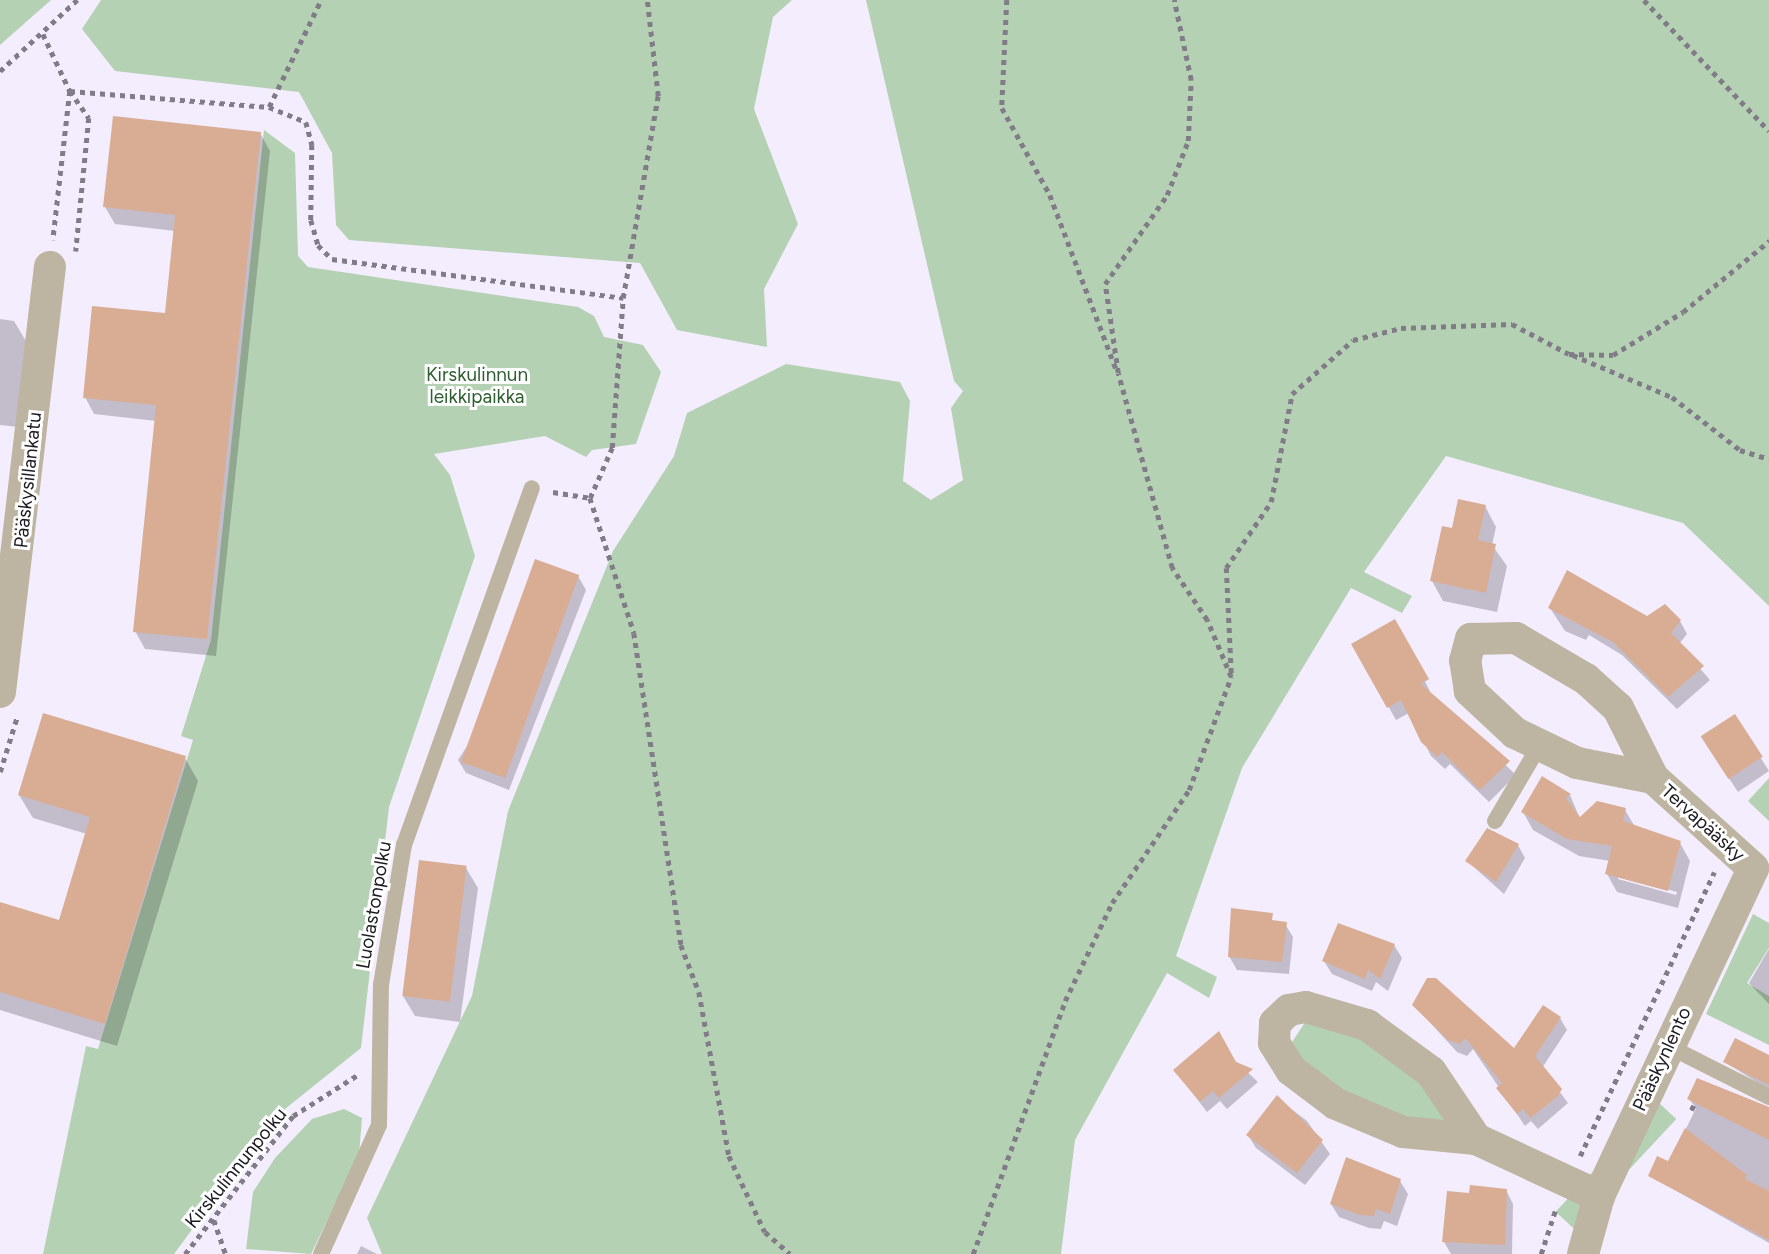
<!DOCTYPE html>
<html>
<head>
<meta charset="utf-8">
<style>
  body { margin:0 }
  #map { position:relative; width:1769px; height:1254px; overflow:hidden; background:#f4edfe; font-family:Figtree,sans-serif }
  div>[style] { position:absolute }
  .green>* { inset:0; background:#b4d1b4; transform-origin:0 0 }
  .shadow>* { inset:0; background:#0003 }
  .building>* { inset:0; background:#d8ad94; transform-origin:0 0 }
  .path>* { height:4.5px; margin-top:-2.25px; transform-origin:0; background:repeating-linear-gradient(90deg,#817c88 0 5px,transparent 0 10px) }
  .service>* { height:16px; margin:-8px; padding:0 8px; transform-origin:8px; border-radius:8px; background:#bdb5a2 }
  .minor>* { height:32px; margin:-16px; padding:0 16px; transform-origin:16px; border-radius:16px; background:#bdb5a2 }
  span { translate:-50% -50%; white-space:nowrap; text-align:center; line-height:1.15; -webkit-text-stroke:6px #fff; paint-order:stroke }
  .park-label { font-size:19px; color:#2d5e2f }
  .street-label { font-size:19px; color:#1c1a20 }
</style>
</head>
<body>
<div id="map">
  <div class="green">
    <i style="clip-path:polygon(0 0,51px 0,0 45px)"></i>
    <i style="clip-path:polygon(101px 0,792px 0,773px 17px,754px 109px,798px 224px,764px 289px,767px 347px,677px 330px,640px 263px,349px 240px,336px 225px,332px 153px,299px 92px,115px 71px,82px 29px)"></i>
    <i style="clip-path:polygon(866px 0,1769px 0,1769px 606px,1683px 523px,1446px 456px,1364px 572px,1412px 596px,1402px 613px,1351px 588px,1242px 768px,1176px 956px,1217px 977px,1209px 998px,1167px 973px,1075px 1140px,1061px 1254px,382px 1254px,367px 1218px,472px 996px,508px 811px,613px 551px,674px 456px,687px 413px,786px 364px,900px 382px,910px 401px,903px 481px,931px 500px,963px 480px,951px 408px,963px 391px,954px 381px)"></i>
    <i style="clip-path:polygon(264px 130px,295px 153px,298px 256px,308px 267px,578px 307px,594px 316px,604px 337px,643px 345px,661px 372px,636px 444px,592px 450px,586px 457px,545px 436px,434px 454px,450px 475px,475px 556px,389px 807px,361px 1048px,275px 1117px,174px 1254px,43px 1254px,86px 1046px,98px 1049px,193px 740px,181px 736px,211px 640px)"></i>
    <i style="clip-path:polygon(1769px 778px,1769px 821px,1748px 801px)"></i>
    <i style="clip-path:polygon(1753px 914px,1769px 923px,1769px 948px,1747px 983px,1769px 996px,1769px 1045px,1706px 1014px)"></i>
    <i style="clip-path:polygon(1306px 1021px,1355px 1032px,1415px 1073px,1445px 1120px,1392px 1119px,1306px 1068px,1292px 1042px)"></i>
    <i style="left:1658px;top:1102px;width:25px;height:150px;rotate:43deg"></i>
    <i style="clip-path:polygon(344px 1109px,362px 1118px,359px 1155px,311px 1254px,246px 1249px,253px 1192px,275px 1158px,312px 1119px)"></i>
  </div>
  <div class="shadow">
    <i style="clip-path:polygon(260px 133px,270px 151px,216px 656px,145px 649px,135px 631px,156px 421px,94px 414px,85px 397px,167px 315px,175px 231px,115px 224px,105px 207px)"></i>
    <i style="clip-path:polygon(0 319px,14px 321px,36px 358px,29px 428px,0 425px)"></i>
    <i style="clip-path:polygon(1485px 506px,1496px 527px,1492px 545px,1507px 566px,1497px 612px,1443px 601px,1432px 581px,1453px 530px)"></i>
    <i style="clip-path:polygon(578px 576px,586px 590px,509px 790px,466px 773px,458px 760px)"></i>
    <i style="clip-path:polygon(1550px 608px,1680px 621px,1687px 634px,1679px 644px,1710px 680px,1677px 709px,1622px 655px,1589px 635px,1586px 640px,1565px 631px)"></i>
    <i style="clip-path:polygon(1394px 622px,1432px 695px,1516px 775px,1489px 802px,1450px 764px,1445px 769px,1431px 756px,1409px 713px,1396px 720px,1353px 644px)"></i>
    <i style="clip-path:polygon(1735px 717px,1769px 771px,1738px 792px,1711px 751px)"></i>
    <i style="clip-path:polygon(185px 758px,198px 781px,117px 1046px,0 1010px,0 904px,60px 922px,87px 834px,33px 818px,19px 795px)"></i>
    <i style="clip-path:polygon(evenodd,1570px 795px,1580px 819px,1625px 810px,1635px 827px,1680px 843px,1690px 861px,1678px 908px,1617px 892px,1607px 874px,1610px 861px,1579px 856px,1533px 830px,1523px 812px,1570px 795px,1618px 876px,1677px 892px,1676px 895px,1618px 879px,1618px 876px)"></i>
    <i style="clip-path:polygon(1518px 845px,1525px 858px,1504px 894px,1467px 861px)"></i>
    <i style="clip-path:polygon(466px 868px,478px 888px,460px 1022px,415px 1016px,403px 996px)"></i>
    <i style="clip-path:polygon(1285px 924px,1293px 937px,1289px 974px,1237px 970px,1229px 956px)"></i>
    <i style="clip-path:polygon(1394px 945px,1402px 958px,1388px 991px,1376px 982px,1372px 991px,1332px 974px,1324px 961px)"></i>
    <i style="clip-path:polygon(1769px 949px,1769px 1004px,1749px 983px)"></i>
    <i style="clip-path:polygon(1414px 1005px,1514px 1050px,1560px 1018px,1567px 1030px,1542px 1068px,1568px 1103px,1538px 1129px,1531px 1121px,1525px 1126px,1473px 1049px,1467px 1056px,1457px 1052px)"></i>
    <i style="clip-path:polygon(1227px 1053px,1258px 1082px,1227px 1109px,1220px 1101px,1207px 1112px,1175px 1070px)"></i>
    <i style="clip-path:polygon(1769px 1057px,1769px 1090px,1725px 1062px)"></i>
    <i style="clip-path:polygon(1277px 1098px,1307px 1121px,1330px 1154px,1305px 1185px,1256px 1148px,1248px 1135px)"></i>
    <i style="clip-path:polygon(1689px 1099px,1769px 1107px,1769px 1243px,1650px 1176px,1669px 1164px,1696px 1108px)"></i>
    <i style="clip-path:polygon(1400px 1181px,1408px 1194px,1397px 1226px,1384px 1221px,1381px 1229px,1369px 1228px,1339px 1217px,1331px 1204px)"></i>
    <i style="clip-path:polygon(1506px 1190px,1513px 1204px,1512px 1254px,1451px 1254px,1444px 1242px,1470px 1195px)"></i>
    <i style="clip-path:polygon(361px 1246px,377px 1254px,357px 1254px)"></i>
  </div>
  <div class="building">
    <i style="clip-path:polygon(113px 116px,261px 132px,207px 639px,133px 632px,156px 405px,83px 398px,92px 306px,165px 313px,175px 215px,103px 207px)"></i>
    <i style="clip-path:polygon(1458px 499px,1486px 505px,1478px 540px,1496px 544px,1486px 593px,1430px 581px,1442px 526px,1452px 528px)"></i>
    <i style="left:535px;top:559px;width:47px;height:216px;rotate:20deg"></i>
    <i style="clip-path:polygon(1567px 570px,1647px 616px,1665px 604px,1681px 620px,1671px 633px,1704px 666px,1668px 697px,1613px 642px,1548px 608px)"></i>
    <i style="clip-path:polygon(1395px 619px,1429px 679px,1421px 684px,1510px 761px,1480px 790px,1442px 752px,1437px 757px,1421px 742px,1401px 700px,1387px 708px,1351px 644px)"></i>
    <i style="clip-path:polygon(43px 713px,186px 756px,105px 1024px,0 992px,0 902px,59px 920px,90px 817px,18px 795px)"></i>
    <i style="left:1735px;top:714px;width:51px;height:41px;rotate:57deg"></i>
    <i style="clip-path:polygon(1542px 776px,1571px 794px,1566px 798px,1580px 817px,1597px 801px,1626px 808px,1623px 821px,1681px 841px,1668px 891px,1605px 874px,1612px 846px,1567px 839px,1521px 812px)"></i>
    <i style="clip-path:polygon(1487px 828px,1519px 844px,1496px 882px,1465px 861px)"></i>
    <i style="left:419px;top:860px;width:48px;height:137px;rotate:7deg"></i>
    <i style="clip-path:polygon(1231px 908px,1273px 913px,1272px 920px,1287px 922px,1282px 962px,1228px 957px)"></i>
    <i style="clip-path:polygon(1338px 923px,1395px 944px,1380px 979px,1368px 970px,1365px 979px,1322px 961px)"></i>
    <i style="clip-path:polygon(1427px 978px,1436px 978px,1514px 1048px,1543px 1005px,1561px 1017px,1535px 1056px,1562px 1089px,1558px 1096px,1530px 1118px,1523px 1109px,1517px 1114px,1496px 1088px,1502px 1083px,1465px 1038px,1460px 1044px,1448px 1040px,1412px 1005px)"></i>
    <i style="clip-path:polygon(1219px 1031px,1236px 1062px,1253px 1069px,1219px 1098px,1213px 1091px,1200px 1102px,1173px 1070px)"></i>
    <i style="clip-path:polygon(1735px 1038px,1769px 1055px,1769px 1085px,1723px 1062px)"></i>
    <i style="clip-path:polygon(1697px 1078px,1769px 1107px,1769px 1140px,1687px 1099px)"></i>
    <i style="clip-path:polygon(1277px 1095px,1323px 1140px,1297px 1173px,1246px 1135px)"></i>
    <i style="clip-path:polygon(1685px 1128px,1747px 1175px,1745px 1179px,1769px 1191px,1769px 1240px,1648px 1176px,1657px 1156px,1668px 1161px)"></i>
    <i style="clip-path:polygon(1346px 1157px,1401px 1179px,1390px 1214px,1376px 1209px,1374px 1216px,1360px 1215px,1330px 1204px)"></i>
    <i style="clip-path:polygon(1470px 1185px,1507px 1189px,1505px 1245px,1442px 1242px,1447px 1191px,1469px 1193px)"></i>
  </div>
  <div class="path">
    <i style="left:1007px;top:0;width:108px;rotate:92.7deg"></i>
    <i style="left:1002px;top:108px;width:99px;rotate:61.1deg"></i>
    <i style="left:1050px;top:195px;width:186px;rotate:69.2deg"></i>
    <i style="left:1644px;top:0;width:181px;rotate:46.3deg"></i>
    <i style="left:43px;top:34px;width:63px;rotate:64.7deg"></i>
    <i style="left:70px;top:91px;width:150px;rotate:96.5deg"></i>
    <i style="left:0;top:71px;width:105px;rotate:-42.7deg"></i>
    <i style="left:70px;top:91px;width:33px;rotate:55deg"></i>
    <i style="left:89px;top:118px;width:134px;rotate:95.6deg"></i>
    <i style="left:70px;top:91px;width:200px;rotate:4.6deg"></i>
    <i style="left:269px;top:107px;width:40px;rotate:22deg"></i>
    <i style="left:306px;top:122px;width:24px;rotate:75deg"></i>
    <i style="left:312px;top:145px;width:75px;rotate:90.8deg"></i>
    <i style="left:311px;top:220px;width:26px;rotate:74deg"></i>
    <i style="left:318px;top:245px;width:20px;rotate:45deg"></i>
    <i style="left:332px;top:259px;width:294px;rotate:7.6deg"></i>
    <i style="left:269px;top:107px;width:119px;rotate:-64.1deg"></i>
    <i style="left:1573px;top:355px;width:108px;rotate:23deg"></i>
    <i style="left:1672px;top:397px;width:86px;rotate:37.9deg"></i>
    <i style="left:1740px;top:450px;width:30px;rotate:17deg"></i>
    <i style="left:553px;top:492px;width:37px;rotate:9deg"></i>
    <i style="left:590px;top:498px;width:55px;rotate:-66.3deg"></i>
    <i style="left:612px;top:448px;width:150px;rotate:-85.8deg"></i>
    <i style="left:623px;top:298px;width:205px;rotate:-80.2deg"></i>
    <i style="left:658px;top:96px;width:97px;rotate:-96.5deg"></i>
    <i style="left:590px;top:498px;width:142px;rotate:71.9deg"></i>
    <i style="left:634px;top:633px;width:316px;rotate:81.4deg"></i>
    <i style="left:681px;top:945px;width:50px;rotate:69deg"></i>
    <i style="left:699px;top:992px;width:167px;rotate:79.6deg"></i>
    <i style="left:729px;top:1156px;width:84px;rotate:64.7deg"></i>
    <i style="left:765px;top:1232px;width:33px;rotate:41deg"></i>
    <i style="left:1231px;top:673px;width:105px;rotate:-92.7deg"></i>
    <i style="left:1226px;top:568px;width:80px;rotate:-55.7deg"></i>
    <i style="left:1271px;top:502px;width:110px;rotate:-79deg"></i>
    <i style="left:1292px;top:394px;width:81px;rotate:-41.5deg"></i>
    <i style="left:1353px;top:340px;width:49px;rotate:-14deg"></i>
    <i style="left:1401px;top:328px;width:111px;rotate:-2.1deg"></i>
    <i style="left:1512px;top:324px;width:64px;rotate:27.8deg"></i>
    <i style="left:1569px;top:354px;width:44px;rotate:1.3deg"></i>
    <i style="left:1613px;top:355px;width:82px;rotate:-31.6deg"></i>
    <i style="left:1683px;top:312px;width:112px;rotate:-39.5deg"></i>
    <i style="left:0;top:772px;width:58px;rotate:-72.8deg"></i>
    <i style="left:1691px;top:1110px;width:8px;rotate:-60deg"></i>
    <i style="left:1580px;top:1156px;width:314px;rotate:-64.7deg"></i>
    <i style="left:214px;top:1220px;width:36px;rotate:71deg"></i>
    <i style="left:185px;top:1254px;width:175px;rotate:-52deg"></i>
    <i style="left:293px;top:1116px;width:78px;rotate:-32.5deg"></i>
    <i style="left:973px;top:1254px;width:269px;rotate:-70deg"></i>
    <i style="left:1065px;top:1001px;width:109px;rotate:-64.4deg"></i>
    <i style="left:1112px;top:903px;width:137px;rotate:-55.7deg"></i>
    <i style="left:1189px;top:790px;width:121px;rotate:-69.6deg"></i>
    <i style="left:1231px;top:677px;width:62px;rotate:-112.8deg"></i>
    <i style="left:1207px;top:620px;width:63px;rotate:-123.9deg"></i>
    <i style="left:1172px;top:568px;width:202px;rotate:-105.5deg"></i>
    <i style="left:1118px;top:373px;width:90px;rotate:-98.3deg"></i>
    <i style="left:1105px;top:284px;width:108px;rotate:-55.1deg"></i>
    <i style="left:1167px;top:195px;width:58px;rotate:-68.7deg"></i>
    <i style="left:1188px;top:141px;width:61px;rotate:-87.2deg"></i>
    <i style="left:1191px;top:80px;width:82px;rotate:-102deg"></i>
    <i style="left:1541px;top:1254px;width:48px;rotate:-71.9deg"></i>
  </div>
  <div class="service">
    <i style="left:1495px;top:821px;width:85px;rotate:-59.5deg"></i>
    <i style="left:1668px;top:1046px;width:113px;rotate:26.8deg"></i>
    <i style="left:321px;top:1254px;width:141px;rotate:-65.8deg"></i>
    <i style="left:379px;top:1125px;width:140px;rotate:-89.2deg"></i>
    <i style="left:381px;top:985px;width:142px;rotate:-80.7deg"></i>
    <i style="left:404px;top:845px;width:379px;rotate:-70.3deg"></i>
  </div>
  <div class="minor">
    <i style="left:0;top:692px;width:428px;rotate:-83.3deg"></i>
    <i style="left:1476px;top:1139px;width:73px;rotate:-174.5deg"></i>
    <i style="left:1403px;top:1132px;width:73px;rotate:-157.3deg"></i>
    <i style="left:1336px;top:1104px;width:56px;rotate:-142.9deg"></i>
    <i style="left:1291px;top:1070px;width:32px;rotate:-122deg"></i>
    <i style="left:1274px;top:1043px;width:20px;rotate:-87deg"></i>
    <i style="left:1275px;top:1023px;width:19px;rotate:-43deg"></i>
    <i style="left:1289px;top:1010px;width:17px;rotate:-10deg"></i>
    <i style="left:1306px;top:1007px;width:64px;rotate:16.4deg"></i>
    <i style="left:1367px;top:1025px;width:79px;rotate:36.3deg"></i>
    <i style="left:1431px;top:1072px;width:81px;rotate:56.1deg"></i>
    <i style="left:1476px;top:1139px;width:136px;rotate:24.9deg"></i>
    <i style="left:1583px;top:1254px;width:60px;rotate:-74.6deg"></i>
    <i style="left:1599px;top:1196px;width:362px;rotate:-64.8deg"></i>
    <i style="left:1753px;top:868px;width:135px;rotate:-138deg"></i>
    <i style="left:1653px;top:778px;width:77px;rotate:-168.8deg"></i>
    <i style="left:1577px;top:763px;width:69px;rotate:-154.2deg"></i>
    <i style="left:1515px;top:733px;width:62px;rotate:-137deg"></i>
    <i style="left:1470px;top:691px;width:30px;rotate:-99deg"></i>
    <i style="left:1465px;top:661px;width:23px;rotate:-75deg"></i>
    <i style="left:1471px;top:639px;width:45px;rotate:-1.3deg"></i>
    <i style="left:1516px;top:638px;width:81px;rotate:30.4deg"></i>
    <i style="left:1586px;top:679px;width:43px;rotate:42.2deg"></i>
    <i style="left:1618px;top:708px;width:78px;rotate:63.4deg"></i>
  </div>
  <div class="park-label">
    <span style="left:477px;top:386px">Kirskulinnun<br>leikkipaikka</span>
  </div>
  <div class="street-label">
    <span style="left:28px;top:480px;rotate:-84deg">Pääskysillankatu</span>
    <span style="left:1703px;top:823px;rotate:42deg">Tervapääsky</span>
    <span style="left:374px;top:905px;rotate:-80deg">Luolastonpolku</span>
    <span style="left:1662px;top:1059px;rotate:-65deg">Pääskynlento</span>
    <span style="left:236px;top:1168px;rotate:-51deg">Kirskulinnunpolku</span>
  </div>
</div>
</body>
</html>
